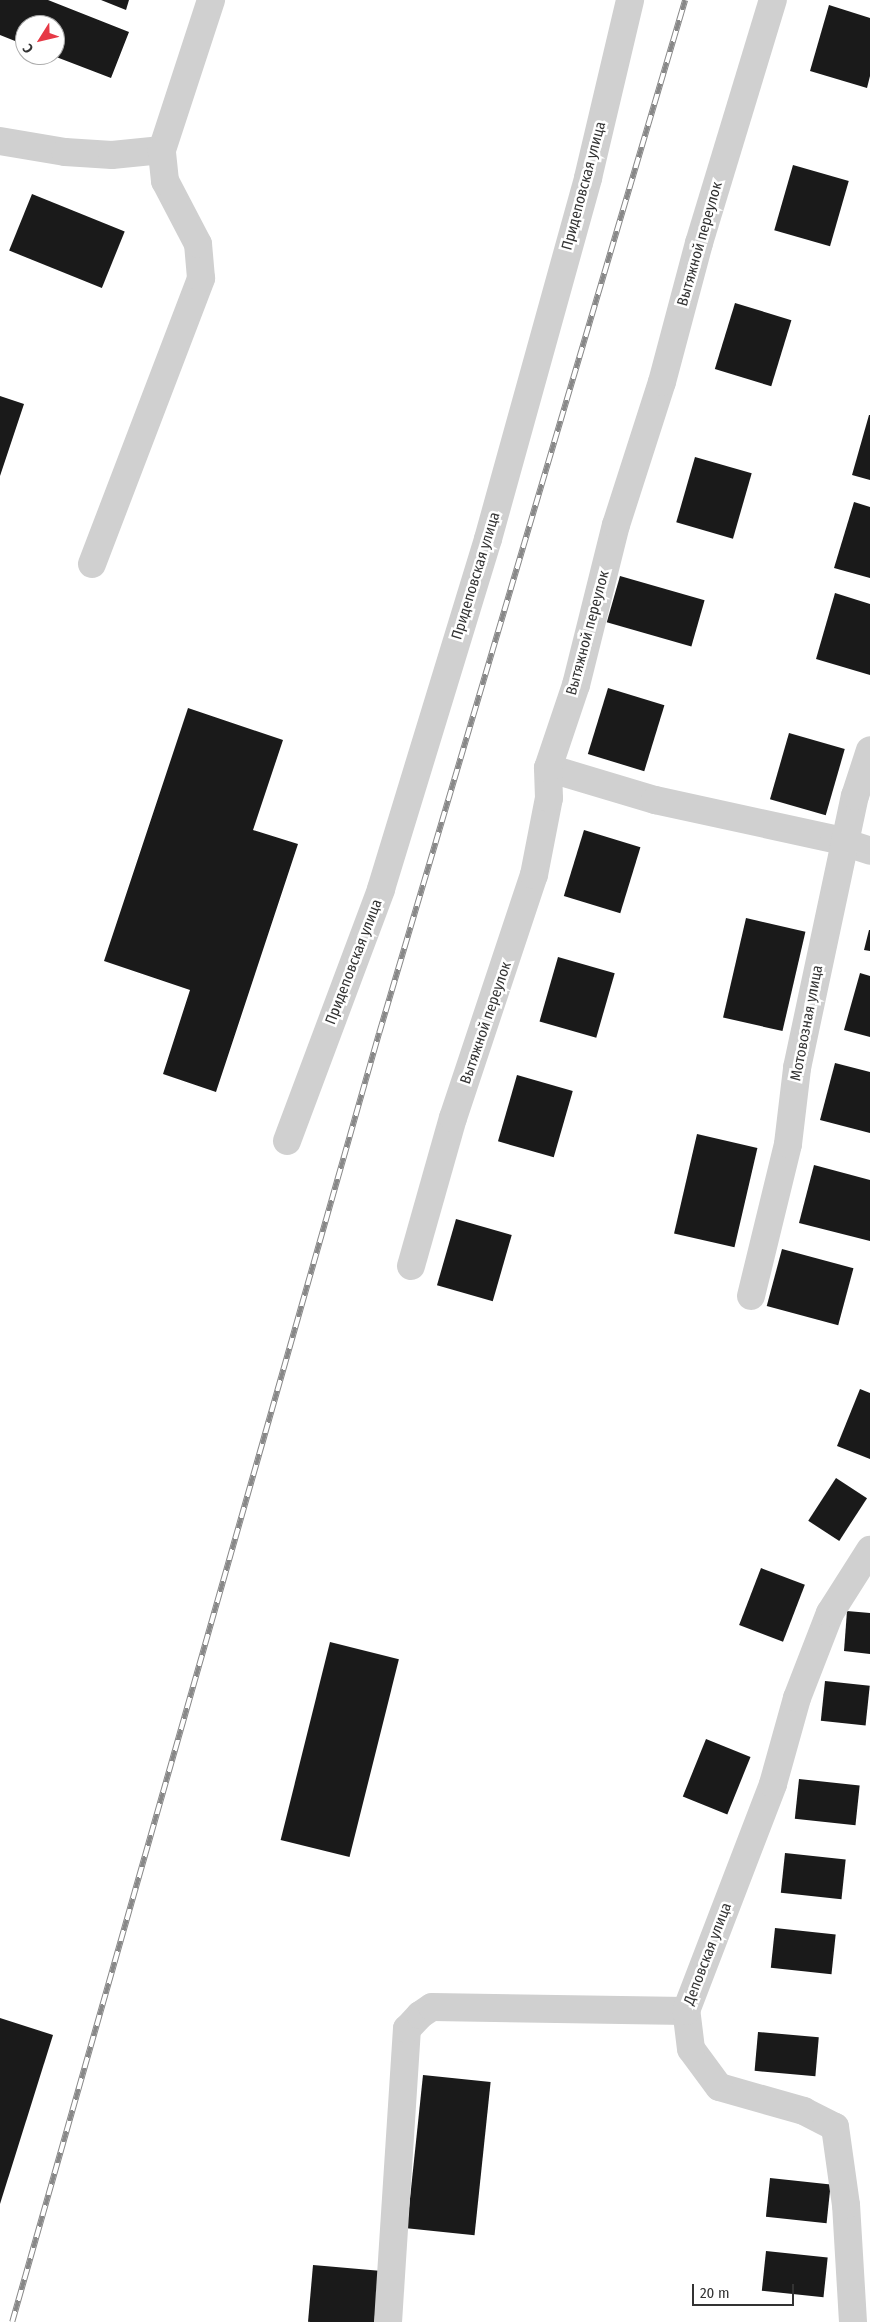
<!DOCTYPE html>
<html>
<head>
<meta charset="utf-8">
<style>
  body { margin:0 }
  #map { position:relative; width:870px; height:2322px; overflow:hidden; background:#fff; font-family:"Fira Sans Condensed",sans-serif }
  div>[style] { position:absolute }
  .building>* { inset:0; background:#1a1a1a; transform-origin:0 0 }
  .minor>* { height:28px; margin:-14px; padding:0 14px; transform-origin:14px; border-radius:14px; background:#d0d0d0 }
  .rail>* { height:5.5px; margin-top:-2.75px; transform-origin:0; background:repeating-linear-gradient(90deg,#fff 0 11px,#888 0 22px); box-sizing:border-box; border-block:1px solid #888 }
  span { translate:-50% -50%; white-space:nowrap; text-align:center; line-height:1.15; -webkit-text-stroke:5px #fff; paint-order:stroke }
  .street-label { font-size:15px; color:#333 }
  .north { position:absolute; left:15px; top:15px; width:50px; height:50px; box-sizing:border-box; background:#fff; border:1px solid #adadad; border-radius:50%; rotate:234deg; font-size:14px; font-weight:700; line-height:20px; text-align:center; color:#333 }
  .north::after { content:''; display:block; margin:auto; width:18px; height:22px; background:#e63946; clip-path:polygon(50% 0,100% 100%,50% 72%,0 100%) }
  .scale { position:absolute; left:692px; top:2284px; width:102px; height:22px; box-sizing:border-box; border:2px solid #333; border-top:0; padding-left:6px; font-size:15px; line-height:18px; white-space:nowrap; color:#333; -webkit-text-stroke:4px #fff; paint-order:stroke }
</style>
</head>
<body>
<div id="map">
  <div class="building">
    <i style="clip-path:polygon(0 0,48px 0,129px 32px,111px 78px,51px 55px,55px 55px,55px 25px,25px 25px,25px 45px,0 35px)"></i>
    <i style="clip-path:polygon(101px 0,129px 0,126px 10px)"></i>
    <i style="clip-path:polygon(829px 5px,870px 18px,870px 76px,867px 88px,810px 71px)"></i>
    <i style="left:793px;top:165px;width:58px;height:68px;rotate:16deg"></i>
    <i style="left:32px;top:194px;width:100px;height:61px;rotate:22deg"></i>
    <i style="left:735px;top:303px;width:59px;height:69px;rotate:17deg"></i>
    <i style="clip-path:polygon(0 396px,24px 404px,0 476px)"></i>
    <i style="clip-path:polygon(869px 415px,870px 415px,870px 480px,852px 475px)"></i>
    <i style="left:695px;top:457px;width:59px;height:68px;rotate:16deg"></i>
    <i style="clip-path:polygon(854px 502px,870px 507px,870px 578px,834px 568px)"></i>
    <i style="left:620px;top:576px;width:88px;height:48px;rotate:16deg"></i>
    <i style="clip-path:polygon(835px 593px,870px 604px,870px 675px,816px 659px)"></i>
    <i style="left:608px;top:688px;width:59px;height:69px;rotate:17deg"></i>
    <i style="clip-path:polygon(188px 708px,283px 740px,253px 830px,298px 844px,216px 1092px,163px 1074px,190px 990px,104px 961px)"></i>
    <i style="left:789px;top:733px;width:58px;height:69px;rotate:16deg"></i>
    <i style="left:584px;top:830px;width:59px;height:69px;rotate:17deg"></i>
    <i style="left:746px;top:918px;width:61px;height:102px;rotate:13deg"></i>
    <i style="clip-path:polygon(869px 930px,870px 930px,870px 951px,864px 950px)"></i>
    <i style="left:558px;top:957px;width:59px;height:67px;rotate:16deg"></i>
    <i style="clip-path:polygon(860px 973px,870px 976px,870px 1037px,844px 1030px)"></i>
    <i style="clip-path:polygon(835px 1063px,870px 1072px,870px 1133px,820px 1120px)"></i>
    <i style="left:517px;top:1075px;width:58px;height:69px;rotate:16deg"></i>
    <i style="left:697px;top:1134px;width:62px;height:102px;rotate:13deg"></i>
    <i style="clip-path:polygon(814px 1165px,870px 1180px,870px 1241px,799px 1223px)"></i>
    <i style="left:456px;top:1219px;width:58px;height:69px;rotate:16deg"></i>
    <i style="left:782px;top:1249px;width:74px;height:59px;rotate:15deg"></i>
    <i style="clip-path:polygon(860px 1389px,870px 1393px,870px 1459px,837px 1446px)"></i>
    <i style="left:836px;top:1478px;width:37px;height:51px;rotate:33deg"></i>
    <i style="left:761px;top:1568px;width:47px;height:61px;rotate:21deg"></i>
    <i style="clip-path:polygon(847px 1611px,870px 1613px,870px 1654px,844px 1651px)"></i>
    <i style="left:330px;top:1642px;width:71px;height:204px;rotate:14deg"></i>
    <i style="left:825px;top:1681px;width:45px;height:40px;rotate:6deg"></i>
    <i style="left:706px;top:1739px;width:48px;height:62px;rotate:22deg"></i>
    <i style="left:799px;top:1779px;width:61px;height:40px;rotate:6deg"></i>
    <i style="left:785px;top:1853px;width:61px;height:40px;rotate:6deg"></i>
    <i style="left:775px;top:1928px;width:61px;height:40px;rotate:6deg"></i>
    <i style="clip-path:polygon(0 2018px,53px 2035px,0 2204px)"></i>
    <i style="left:758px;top:2032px;width:61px;height:39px;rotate:5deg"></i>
    <i style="left:423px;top:2075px;width:68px;height:154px;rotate:6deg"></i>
    <i style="left:770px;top:2178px;width:61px;height:39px;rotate:6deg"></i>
    <i style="left:766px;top:2251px;width:62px;height:40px;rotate:6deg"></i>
    <i style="left:313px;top:2265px;width:72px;height:57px;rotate:5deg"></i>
  </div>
  <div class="minor">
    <i style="left:0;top:141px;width:66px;rotate:9.6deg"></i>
    <i style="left:65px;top:152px;width:47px;rotate:3.7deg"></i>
    <i style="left:112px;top:155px;width:50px;rotate:-5.7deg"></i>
    <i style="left:162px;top:150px;width:158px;rotate:-71.9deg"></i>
    <i style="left:92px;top:564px;width:306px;rotate:-69.1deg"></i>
    <i style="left:201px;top:278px;width:34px;rotate:-95deg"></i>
    <i style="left:198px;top:244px;width:71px;rotate:-117.6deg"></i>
    <i style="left:165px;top:181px;width:31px;rotate:-96deg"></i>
    <i style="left:548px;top:768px;width:112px;rotate:16.7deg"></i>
    <i style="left:655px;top:800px;width:183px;rotate:12.3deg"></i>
    <i style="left:834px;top:839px;width:38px;rotate:18deg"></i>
    <i style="left:287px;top:1141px;width:269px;rotate:-69.5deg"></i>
    <i style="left:381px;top:889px;width:366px;rotate:-73deg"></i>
    <i style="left:488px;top:539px;width:375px;rotate:-74.5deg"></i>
    <i style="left:588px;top:178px;width:183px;rotate:-76.7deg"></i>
    <i style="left:411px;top:1266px;width:154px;rotate:-74.2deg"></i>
    <i style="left:453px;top:1118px;width:256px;rotate:-71.6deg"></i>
    <i style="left:534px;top:875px;width:78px;rotate:-79deg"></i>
    <i style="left:549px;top:798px;width:30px;rotate:-92deg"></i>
    <i style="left:548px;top:768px;width:88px;rotate:-71.4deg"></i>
    <i style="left:576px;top:685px;width:165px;rotate:-76deg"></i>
    <i style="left:616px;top:525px;width:150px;rotate:-72.2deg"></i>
    <i style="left:662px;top:382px;width:144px;rotate:-75.1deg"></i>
    <i style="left:699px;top:243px;width:254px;rotate:-73.1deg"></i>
    <i style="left:751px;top:1296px;width:156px;rotate:-76.3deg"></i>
    <i style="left:788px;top:1144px;width:77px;rotate:-83.2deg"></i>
    <i style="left:797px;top:1068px;width:278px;rotate:-78deg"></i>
    <i style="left:855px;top:796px;width:48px;rotate:-71.9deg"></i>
    <i style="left:388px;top:2322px;width:294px;rotate:-86.3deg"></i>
    <i style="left:407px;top:2029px;width:19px;rotate:-47deg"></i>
    <i style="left:420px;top:2015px;width:14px;rotate:-34deg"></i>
    <i style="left:432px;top:2007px;width:254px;rotate:0.9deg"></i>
    <i style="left:853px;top:2322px;width:117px;rotate:-93.4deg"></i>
    <i style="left:846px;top:2205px;width:79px;rotate:-98deg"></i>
    <i style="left:835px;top:2127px;width:35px;rotate:-153deg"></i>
    <i style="left:804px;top:2111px;width:88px;rotate:-164.2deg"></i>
    <i style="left:719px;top:2087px;width:47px;rotate:-126.4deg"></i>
    <i style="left:691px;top:2049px;width:38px;rotate:-97deg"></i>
    <i style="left:686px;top:2011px;width:243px;rotate:-69deg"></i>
    <i style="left:773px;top:1784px;width:89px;rotate:-74.4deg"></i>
    <i style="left:797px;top:1698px;width:91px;rotate:-68.8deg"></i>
    <i style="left:830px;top:1613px;width:75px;rotate:-57.6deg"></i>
  </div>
  <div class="rail">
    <i style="left:12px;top:2322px;width:1340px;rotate:-74.11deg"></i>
    <i style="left:379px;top:1033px;width:1077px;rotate:-73.5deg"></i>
  </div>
  <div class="street-label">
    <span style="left:584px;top:186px;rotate:-75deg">Придеповская улица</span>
    <span style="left:700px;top:244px;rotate:-74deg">Вытяжной переулок</span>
    <span style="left:476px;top:576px;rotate:-73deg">Придеповская улица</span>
    <span style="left:588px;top:633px;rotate:-75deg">Вытяжной переулок</span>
    <span style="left:354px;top:962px;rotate:-69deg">Придеповская улица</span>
    <span style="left:486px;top:1023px;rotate:-71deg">Вытяжной переулок</span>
    <span style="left:807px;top:1023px;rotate:-79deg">Мотовозная улица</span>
    <span style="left:708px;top:1954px;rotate:-69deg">Деповская улица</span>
  </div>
  <div class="north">С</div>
  <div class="scale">20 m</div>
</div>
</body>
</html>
